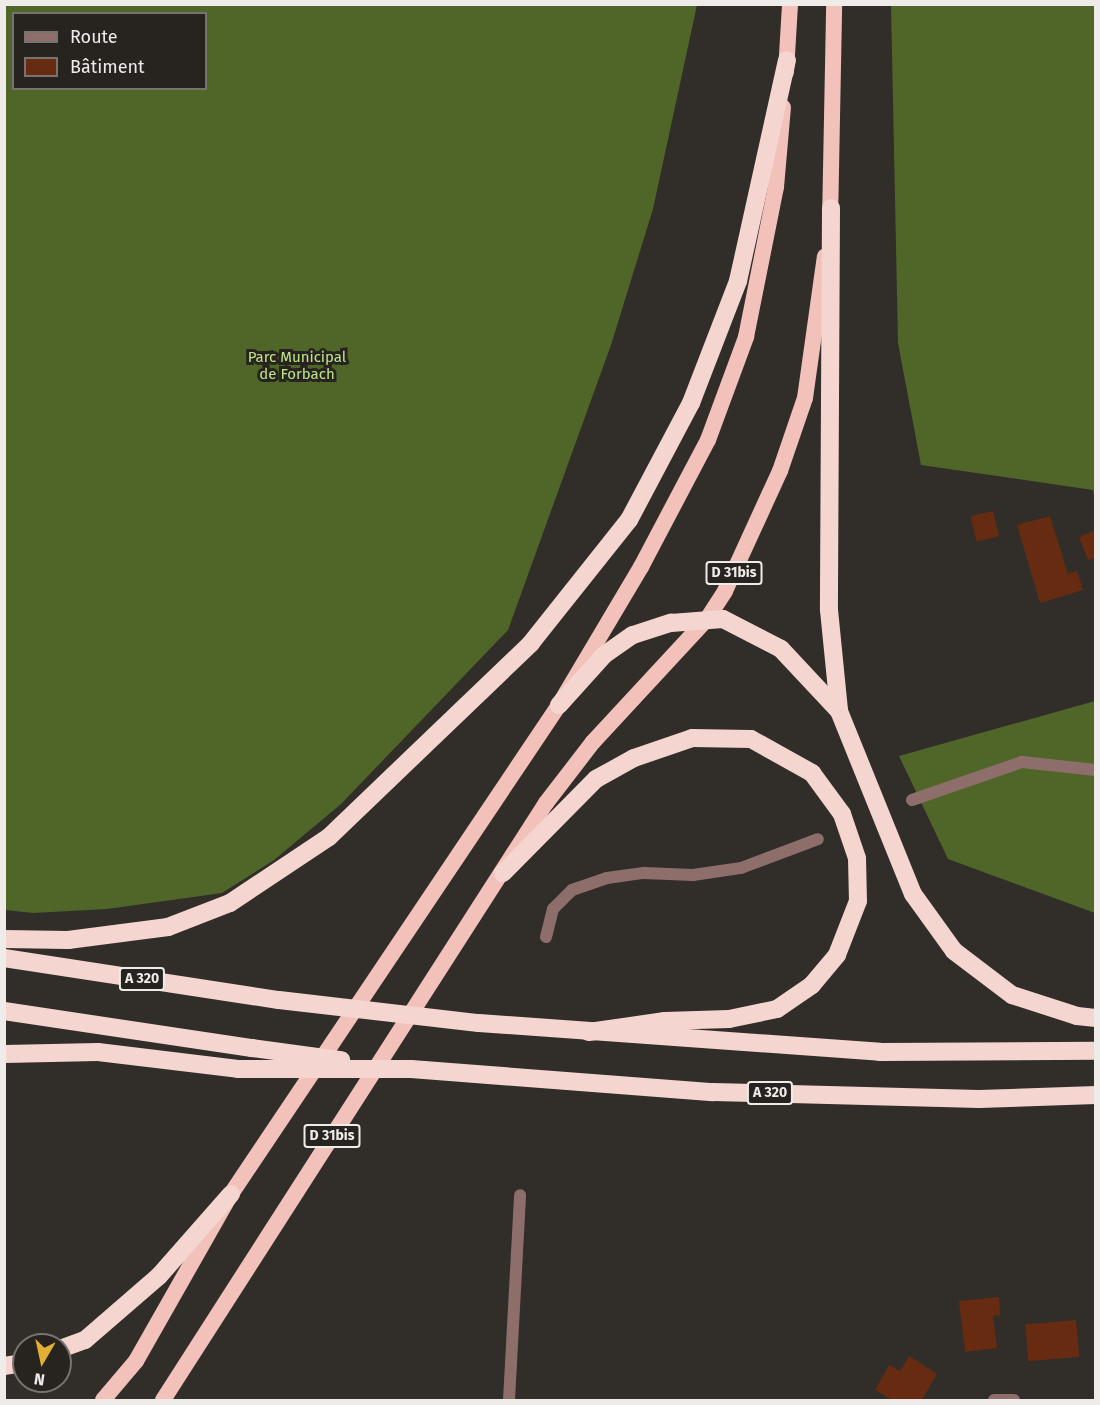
<!DOCTYPE html>
<html>
<head>
<meta charset="utf-8">
<style>
  body { margin:0 }
  #map { position:relative; width:1100px; height:1405px; overflow:hidden; background:#312d29; font-family:"Fira Sans",sans-serif }
  div>[style] { position:absolute }
  .forest>* { inset:0; background:#4f6628 }
  .building>* { inset:0; background:#672b12; transform-origin:0 0 }
  .service>* { height:12px; margin:-6px; padding:0 6px; transform-origin:6px; border-radius:6px; background:#8e6e6a }
  .minor>* { height:12px; margin:-6px; padding:0 6px; transform-origin:6px; border-radius:6px; background:#8e6e6a }
  .trunk>* { height:16px; margin:-8px; padding:0 8px; transform-origin:8px; border-radius:8px; background:#f2c1ba }
  .motorway>* { height:18px; margin:-9px; padding:0 9px; transform-origin:9px; border-radius:9px; background:#f5d5d0 }
  .motorway-bridge>* { height:18px; margin:-9px; padding:0 9px; transform-origin:9px; border-radius:9px; background:#f5d5d0 }
  span { translate:-50% -50%; white-space:nowrap; text-align:center; line-height:1.15; -webkit-text-stroke:6px #27231f; paint-order:stroke }
  .shield-label span { padding:2px 4px; background:#27231f; border:2px solid; border-radius:4px; -webkit-text-stroke-width:0 }
  .shield-label { font-size:14px; color:#eeebe8; font-weight:700 }
  .park-label { font-size:15px; color:#bfe48a }
  .frame { position:absolute; inset:0; border:6px solid #eeebe8; pointer-events:none }
  .legend { position:absolute; left:12px; top:12px; width:195px; height:78px; box-sizing:border-box; background:#27231f; border:2px solid #77736f; margin:0; padding:8px 10px; list-style:none; font-size:18px; color:#eeebe8 }
  .legend li { display:flex; align-items:center; gap:12px; height:30px }
  .legend b { width:30px; border:2px solid #77736f }
  .north { position:absolute; left:12px; top:1333px; width:60px; height:60px; box-sizing:border-box; background:#27231f; border:2px solid #77736f; border-radius:50%; rotate:189deg; font-size:16px; font-weight:700; line-height:24px; text-align:center; color:#eeebe8 }
  .north::after { content:''; display:block; margin:auto; width:21px; height:27px; background:#e3ae34; clip-path:polygon(50% 0,100% 100%,50% 72%,0 100%) }
</style>
</head>
<body>
<div id="map">
  <div class="forest">
    <i style="clip-path:polygon(evenodd,5px 4px,697px 5px,653px 209px,611px 345px,508px 630px,341px 804px,274px 860px,222px 893px,107px 909px,33px 913px,5px 910px,5px 4px,14px 14px,206px 14px,206px 88px,14px 88px,14px 14px)"></i>
    <i style="clip-path:polygon(891px 5px,1095px 5px,1095px 501px,1093px 490px,921px 465px,898px 343px)"></i>
    <i style="clip-path:polygon(1095px 701px,1095px 913px,948px 859px,899px 756px)"></i>
  </div>
  <div class="building">
    <i style="left:993px;top:511px;width:26px;height:23px;rotate:77deg"></i>
    <i style="clip-path:polygon(1050px 516px,1068px 574px,1077px 571px,1083px 590px,1040px 603px,1017px 525px)"></i>
    <i style="clip-path:polygon(1094px 531px,1096px 557px,1088px 560px,1079px 537px)"></i>
    <i style="clip-path:polygon(999px 1297px,1000px 1315px,993px 1316px,997px 1348px,965px 1352px,959px 1301px)"></i>
    <i style="left:1076px;top:1320px;width:37px;height:51px;rotate:85deg"></i>
    <i style="clip-path:polygon(909px 1356px,937px 1374px,922px 1400px,892px 1400px,875px 1390px,889px 1365px,900px 1371px)"></i>
  </div>
  <div class="service">
    <i style="left:912px;top:800px;width:116px;rotate:-19.1deg"></i>
    <i style="left:1022px;top:762px;width:74px;rotate:6.2deg"></i>
    <i style="left:546px;top:937px;width:29px;rotate:-76deg"></i>
    <i style="left:553px;top:909px;width:27px;rotate:-45deg"></i>
    <i style="left:572px;top:890px;width:37px;rotate:-19deg"></i>
    <i style="left:607px;top:878px;width:37px;rotate:-8deg"></i>
    <i style="left:644px;top:873px;width:49px;rotate:2.3deg"></i>
    <i style="left:693px;top:875px;width:49px;rotate:-8.3deg"></i>
    <i style="left:741px;top:868px;width:82px;rotate:-20.6deg"></i>
    <i style="left:509px;top:1400px;width:205px;rotate:-86.9deg"></i>
  </div>
  <div class="minor">
    <i style="left:994px;top:1400px;width:20px"></i>
  </div>
  <div class="trunk">
    <i style="left:786px;top:72px;width:68px;rotate:-86.6deg"></i>
    <i style="left:830px;top:222px;width:218px;rotate:-88.9deg"></i>
    <i style="left:103px;top:1400px;width:51px;rotate:-49.8deg"></i>
    <i style="left:136px;top:1361px;width:192px;rotate:-60.4deg"></i>
    <i style="left:231px;top:1194px;width:589px;rotate:-56.15deg"></i>
    <i style="left:559px;top:705px;width:161px;rotate:-59.3deg"></i>
    <i style="left:641px;top:567px;width:144px;rotate:-62.2deg"></i>
    <i style="left:708px;top:440px;width:110px;rotate:-69.7deg"></i>
    <i style="left:746px;top:337px;width:153px;rotate:-78.7deg"></i>
    <i style="left:776px;top:187px;width:80px;rotate:-85deg"></i>
    <i style="left:163px;top:1400px;width:709px;rotate:-57.32deg"></i>
    <i style="left:546px;top:803px;width:77px;rotate:-52.4deg"></i>
    <i style="left:593px;top:742px;width:168px;rotate:-47.2deg"></i>
    <i style="left:707px;top:619px;width:33px;rotate:-57deg"></i>
    <i style="left:725px;top:591px;width:132px;rotate:-65.4deg"></i>
    <i style="left:780px;top:471px;width:77px;rotate:-71.1deg"></i>
    <i style="left:805px;top:398px;width:143px;rotate:-82deg"></i>
  </div>
  <div class="motorway">
    <i style="left:831px;top:208px;width:402px;rotate:90.3deg"></i>
    <i style="left:829px;top:610px;width:101px;rotate:84.3deg"></i>
    <i style="left:839px;top:711px;width:197px;rotate:68deg"></i>
    <i style="left:913px;top:894px;width:70px;rotate:54.3deg"></i>
    <i style="left:954px;top:951px;width:73px;rotate:37.2deg"></i>
    <i style="left:1012px;top:995px;width:68px;rotate:17.9deg"></i>
    <i style="left:1077px;top:1016px;width:19px;rotate:6deg"></i>
    <i style="left:559px;top:705px;width:67px;rotate:-48deg"></i>
    <i style="left:604px;top:655px;width:35px;rotate:-35deg"></i>
    <i style="left:633px;top:635px;width:40px;rotate:-18deg"></i>
    <i style="left:671px;top:623px;width:52px;rotate:-4.4deg"></i>
    <i style="left:723px;top:619px;width:65px;rotate:27.3deg"></i>
    <i style="left:781px;top:649px;width:85px;rotate:46.9deg"></i>
    <i style="left:503px;top:873px;width:132px;rotate:-45.3deg"></i>
    <i style="left:596px;top:779px;width:43px;rotate:-28.9deg"></i>
    <i style="left:634px;top:758px;width:61px;rotate:-19deg"></i>
    <i style="left:692px;top:738px;width:59px;rotate:1deg"></i>
    <i style="left:751px;top:739px;width:70px;rotate:29.1deg"></i>
    <i style="left:812px;top:773px;width:51px;rotate:53.8deg"></i>
    <i style="left:842px;top:814px;width:46px;rotate:71.2deg"></i>
    <i style="left:857px;top:858px;width:43px;rotate:88.7deg"></i>
    <i style="left:858px;top:901px;width:58px;rotate:111.3deg"></i>
    <i style="left:837px;top:955px;width:39px;rotate:130deg"></i>
    <i style="left:812px;top:985px;width:42px;rotate:145.6deg"></i>
    <i style="left:777px;top:1009px;width:49px;rotate:168.2deg"></i>
    <i style="left:729px;top:1019px;width:64px;rotate:178.2deg"></i>
    <i style="left:665px;top:1021px;width:77px;rotate:171.8deg"></i>
    <i style="left:4px;top:939px;width:64px;rotate:0.9deg"></i>
    <i style="left:68px;top:940px;width:101px;rotate:-7.4deg"></i>
    <i style="left:168px;top:927px;width:66px;rotate:-21.2deg"></i>
    <i style="left:230px;top:903px;width:119px;rotate:-33.7deg"></i>
    <i style="left:329px;top:837px;width:280px;rotate:-43.8deg"></i>
    <i style="left:531px;top:643px;width:157px;rotate:-51.5deg"></i>
    <i style="left:629px;top:520px;width:132px;rotate:-62.1deg"></i>
    <i style="left:691px;top:403px;width:131px;rotate:-68.9deg"></i>
    <i style="left:738px;top:281px;width:226px;rotate:-77.5deg"></i>
    <i style="left:4px;top:958px;width:278px;rotate:8.7deg"></i>
    <i style="left:4px;top:1011px;width:251px;rotate:8.5deg"></i>
    <i style="left:479px;top:1023px;width:402px;rotate:4.1deg"></i>
    <i style="left:880px;top:1052px;width:216px;rotate:-0.3deg"></i>
    <i style="left:4px;top:1054px;width:94px;rotate:-1.2deg"></i>
    <i style="left:98px;top:1052px;width:141px;rotate:6.9deg"></i>
    <i style="left:411px;top:1069px;width:303px;rotate:4.4deg"></i>
    <i style="left:713px;top:1092px;width:266px;rotate:1.5deg"></i>
    <i style="left:979px;top:1099px;width:117px;rotate:-2deg"></i>
    <i style="left:60px;top:1349px;width:27px;rotate:-20deg"></i>
    <i style="left:85px;top:1340px;width:98px;rotate:-40.9deg"></i>
    <i style="left:159px;top:1276px;width:109px;rotate:-48.7deg"></i>
    <i style="left:4px;top:1366px;width:20px;rotate:-9deg"></i>
  </div>
  <div class="motorway-bridge">
    <i style="left:279px;top:1000px;width:201px;rotate:6.6deg"></i>
    <i style="left:252px;top:1048px;width:90px;rotate:7.7deg"></i>
    <i style="left:238px;top:1069px;width:173px"></i>
  </div>
  <div class="shield-label">
    <span style="left:734px;top:573px">D 31bis</span>
    <span style="left:142px;top:979px">A 320</span>
    <span style="left:770px;top:1093px">A 320</span>
    <span style="left:332px;top:1136px">D 31bis</span>
  </div>
  <div class="park-label">
    <span style="left:297px;top:366px">Parc Municipal<br>de Forbach</span>
  </div>
  <div class="frame"></div>
  <ul class="legend">
  <li><b style="height:8px;background:#8e6e6a"></b>Route</li>
  <li><b style="height:16px;background:#672b12"></b>Bâtiment</li>
  </ul>
  <div class="north">N</div>
</div>
</body>
</html>
